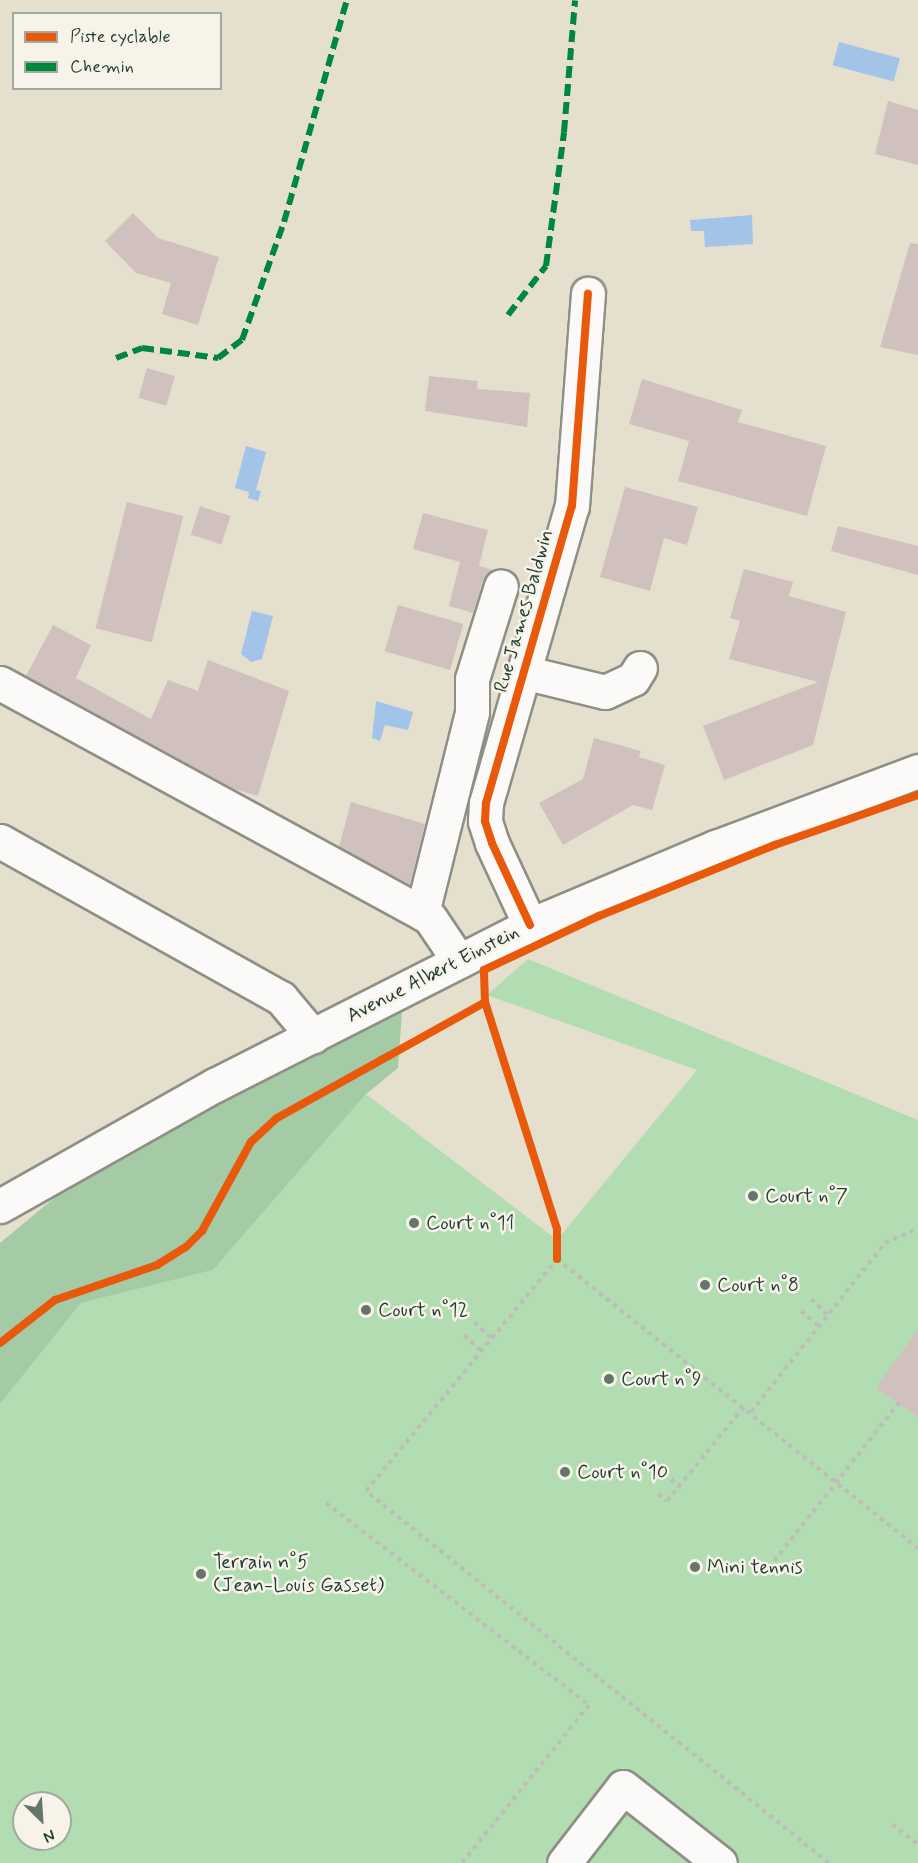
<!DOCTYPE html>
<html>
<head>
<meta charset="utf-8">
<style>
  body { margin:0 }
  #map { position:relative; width:918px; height:1863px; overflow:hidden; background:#e5dfce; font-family:Mynerve,sans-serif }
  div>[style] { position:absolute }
  .green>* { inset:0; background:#b2dcb2 }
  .forest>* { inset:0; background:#a4cba5 }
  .water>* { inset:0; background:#a2c4e8; transform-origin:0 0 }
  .building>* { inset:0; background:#d0c1bf; transform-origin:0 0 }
  .path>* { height:4px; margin-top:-2px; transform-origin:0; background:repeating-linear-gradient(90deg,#bcbeba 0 4.5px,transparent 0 9px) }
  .roads { filter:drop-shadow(2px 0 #8e8f85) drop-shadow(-2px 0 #8e8f85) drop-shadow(0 2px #8e8f85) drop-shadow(0 -2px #8e8f85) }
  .minor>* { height:33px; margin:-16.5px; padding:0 16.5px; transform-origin:16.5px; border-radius:16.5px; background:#fbfaf8 }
  .major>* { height:33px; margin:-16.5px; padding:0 16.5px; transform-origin:16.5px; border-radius:16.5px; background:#fbfaf8 }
  .quiet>* { height:6px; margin-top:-3px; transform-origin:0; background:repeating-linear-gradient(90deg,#00873e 0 12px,transparent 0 18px) }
  .cycleway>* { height:8px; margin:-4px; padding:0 4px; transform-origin:4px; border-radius:4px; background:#e8590c }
  .dots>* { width:16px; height:16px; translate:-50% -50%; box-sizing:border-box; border:3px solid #f7f3e8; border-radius:50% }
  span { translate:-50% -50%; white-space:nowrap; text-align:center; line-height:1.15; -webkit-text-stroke:5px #f7f3e8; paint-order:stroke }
  .street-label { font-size:20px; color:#1f3d34 }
  .poi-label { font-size:20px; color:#1f3d34 }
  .left { translate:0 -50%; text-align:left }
  .legend { position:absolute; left:12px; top:12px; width:210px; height:78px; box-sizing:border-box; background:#f7f3e8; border:2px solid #a1aaa0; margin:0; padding:8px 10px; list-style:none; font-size:18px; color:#1f3d34 }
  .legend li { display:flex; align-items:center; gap:12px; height:30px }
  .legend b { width:30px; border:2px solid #a1aaa0 }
  .north { position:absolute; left:12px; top:1791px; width:60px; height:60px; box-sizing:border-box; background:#f7f3e8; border:2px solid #a1aaa0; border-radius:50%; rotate:155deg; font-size:16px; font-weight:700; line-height:24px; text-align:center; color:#1f3d34 }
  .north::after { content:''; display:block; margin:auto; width:21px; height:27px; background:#64766a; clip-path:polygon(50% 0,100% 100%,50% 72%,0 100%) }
</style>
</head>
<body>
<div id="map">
  <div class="green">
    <i style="clip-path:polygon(evenodd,528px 959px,918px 1120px,918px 1863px,0 1863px,0 1404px,81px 1303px,213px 1270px,366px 1094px,557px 1240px,697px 1070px,487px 995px,528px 959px,24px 1803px,60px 1803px,60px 1839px,24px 1839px,24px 1803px)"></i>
  </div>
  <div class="forest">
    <i style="clip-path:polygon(402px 1012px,398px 1068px,366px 1094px,213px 1270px,81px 1303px,0 1404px,0 1243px,59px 1194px,223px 1100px)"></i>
  </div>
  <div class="water">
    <i style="left:839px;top:42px;width:63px;height:24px;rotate:15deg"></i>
    <i style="clip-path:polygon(752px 215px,753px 244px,705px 247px,704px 231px,691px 231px,690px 220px)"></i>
    <i style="clip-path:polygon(246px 446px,266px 452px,256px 490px,261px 491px,258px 501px,248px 498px,249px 492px,235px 488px)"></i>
    <i style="clip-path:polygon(252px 611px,273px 616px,262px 659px,251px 662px,241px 654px)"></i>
    <i style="clip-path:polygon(376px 701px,413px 712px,408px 730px,385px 725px,380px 741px,372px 738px)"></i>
  </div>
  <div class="building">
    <i style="clip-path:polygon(888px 101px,918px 110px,918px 165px,875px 154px)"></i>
    <i style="clip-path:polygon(133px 213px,158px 238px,219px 257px,198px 325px,162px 314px,171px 283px,136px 273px,105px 241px)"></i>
    <i style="clip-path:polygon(910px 243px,918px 244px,918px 355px,880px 347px)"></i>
    <i style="left:147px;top:368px;width:29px;height:31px;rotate:16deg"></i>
    <i style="clip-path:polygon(429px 376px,478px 381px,477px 389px,530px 393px,527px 427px,425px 411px)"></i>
    <i style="clip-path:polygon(642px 379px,742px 410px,738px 422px,826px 446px,807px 516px,678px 481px,689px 441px,629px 424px)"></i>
    <i style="clip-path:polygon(625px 487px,698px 507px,687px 545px,664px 538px,650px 591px,600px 577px)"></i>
    <i style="left:127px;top:502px;width:58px;height:130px;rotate:14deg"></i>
    <i style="left:200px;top:506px;width:32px;height:30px;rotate:18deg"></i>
    <i style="clip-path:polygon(423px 513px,488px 530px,479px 566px,493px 570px,483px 580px,473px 613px,449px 606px,460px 562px,413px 549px)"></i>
    <i style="clip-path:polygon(838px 526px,918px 546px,918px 575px,831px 551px)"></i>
    <i style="clip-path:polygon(744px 569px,793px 582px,789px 596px,846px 612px,813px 745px,724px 780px,703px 726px,818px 682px,729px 659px,740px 621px,730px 618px)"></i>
    <i style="left:398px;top:605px;width:68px;height:48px;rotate:16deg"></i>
    <i style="clip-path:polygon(53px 625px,91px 645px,76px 678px,151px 719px,168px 680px,198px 691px,208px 660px,289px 691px,258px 796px,234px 789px,26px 676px)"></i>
    <i style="clip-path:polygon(594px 738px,641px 751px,639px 757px,665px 765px,652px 810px,633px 805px,563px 845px,539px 803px,583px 779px)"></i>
    <i style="clip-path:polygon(351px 802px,425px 824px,410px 885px,339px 847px)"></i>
    <i style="clip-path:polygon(918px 1329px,918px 1417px,876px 1388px)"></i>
  </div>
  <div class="path">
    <i style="left:811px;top:1299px;width:23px;rotate:43deg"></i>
    <i style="left:801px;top:1311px;width:23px;rotate:40deg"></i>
    <i style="left:474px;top:1322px;width:23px;rotate:43deg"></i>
    <i style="left:464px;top:1335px;width:23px;rotate:43deg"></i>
    <i style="left:751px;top:1412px;width:216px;rotate:-51.6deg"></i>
    <i style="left:885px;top:1243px;width:36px;rotate:-24deg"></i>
    <i style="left:671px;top:1479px;width:11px;rotate:45deg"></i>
    <i style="left:658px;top:1494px;width:11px;rotate:38deg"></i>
    <i style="left:667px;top:1501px;width:122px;rotate:-50.7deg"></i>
    <i style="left:326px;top:1503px;width:332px;rotate:37.5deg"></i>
    <i style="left:589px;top:1705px;width:203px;rotate:128.8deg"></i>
    <i style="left:774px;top:1561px;width:206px;rotate:-51.7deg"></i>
    <i style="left:892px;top:1824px;width:33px;rotate:38deg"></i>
    <i style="left:829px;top:1863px;width:594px;rotate:-141.22deg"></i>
    <i style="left:366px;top:1491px;width:301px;rotate:-50.5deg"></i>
    <i style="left:557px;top:1259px;width:462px;rotate:38.7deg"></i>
  </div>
  <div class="roads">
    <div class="minor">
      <i style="left:523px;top:672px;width:84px;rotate:13.7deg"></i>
      <i style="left:605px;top:692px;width:31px;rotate:-25deg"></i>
      <i style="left:633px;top:679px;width:13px;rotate:-58deg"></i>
      <i style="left:0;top:683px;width:481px;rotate:28.6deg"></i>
      <i style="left:422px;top:913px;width:9px;rotate:32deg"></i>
      <i style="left:430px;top:918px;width:52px;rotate:56deg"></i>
      <i style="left:0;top:841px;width:322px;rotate:29.2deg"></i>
      <i style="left:281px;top:998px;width:50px;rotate:49.9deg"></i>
      <i style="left:422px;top:913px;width:207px;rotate:-76deg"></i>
      <i style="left:472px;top:712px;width:33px;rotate:-90deg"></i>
      <i style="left:472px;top:679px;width:97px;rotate:-72.7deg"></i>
      <i style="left:530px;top:925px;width:90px;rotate:-114.9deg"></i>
      <i style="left:492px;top:843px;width:23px;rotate:-108deg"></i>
      <i style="left:485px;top:821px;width:18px;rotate:-87deg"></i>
      <i style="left:486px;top:803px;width:309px;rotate:-73.9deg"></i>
      <i style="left:572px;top:506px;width:213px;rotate:-85.7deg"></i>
      <i style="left:564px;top:1863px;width:96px;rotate:-52.2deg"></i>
      <i style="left:623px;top:1787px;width:123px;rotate:38.1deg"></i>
    </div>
    <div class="major">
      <i style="left:0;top:1206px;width:247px;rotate:-29.4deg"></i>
      <i style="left:215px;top:1085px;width:353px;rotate:-26.9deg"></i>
      <i style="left:530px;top:925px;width:202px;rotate:-22.8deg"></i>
      <i style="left:716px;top:847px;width:216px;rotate:-20.6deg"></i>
    </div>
  </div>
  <div class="quiet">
    <i style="left:508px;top:315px;width:62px;rotate:-52.2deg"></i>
    <i style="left:546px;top:266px;width:135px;rotate:-82.3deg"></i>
    <i style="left:564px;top:132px;width:132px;rotate:-85.2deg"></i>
    <i style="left:116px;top:358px;width:28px;rotate:-21deg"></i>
    <i style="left:142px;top:348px;width:77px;rotate:7.5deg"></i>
    <i style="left:218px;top:358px;width:30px;rotate:-37deg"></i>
    <i style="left:242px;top:340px;width:125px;rotate:-70.4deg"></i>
    <i style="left:284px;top:222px;width:231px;rotate:-74.2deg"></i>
  </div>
  <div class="cycleway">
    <i style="left:530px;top:925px;width:90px;rotate:-114.9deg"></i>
    <i style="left:492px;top:843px;width:23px;rotate:-108deg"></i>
    <i style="left:485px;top:821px;width:18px;rotate:-87deg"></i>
    <i style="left:486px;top:803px;width:309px;rotate:-73.9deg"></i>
    <i style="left:572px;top:506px;width:213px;rotate:-85.7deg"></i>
    <i style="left:557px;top:1259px;width:30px;rotate:-90deg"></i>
    <i style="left:557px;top:1229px;width:238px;rotate:-107.6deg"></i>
    <i style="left:485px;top:1002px;width:32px;rotate:-92deg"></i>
    <i style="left:484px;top:970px;width:127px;rotate:-25.2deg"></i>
    <i style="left:599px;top:916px;width:190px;rotate:-22deg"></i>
    <i style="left:775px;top:845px;width:151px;rotate:-19.3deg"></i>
    <i style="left:0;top:1343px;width:70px;rotate:-38deg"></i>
    <i style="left:55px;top:1300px;width:108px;rotate:-18.9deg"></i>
    <i style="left:157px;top:1265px;width:34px;rotate:-32deg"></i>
    <i style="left:186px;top:1247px;width:23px;rotate:-45deg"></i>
    <i style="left:202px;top:1231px;width:102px;rotate:-61.2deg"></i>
    <i style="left:251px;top:1142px;width:35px;rotate:-43deg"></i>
    <i style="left:277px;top:1118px;width:238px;rotate:-29.1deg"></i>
  </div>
  <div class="dots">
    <i style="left:753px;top:1196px;background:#64766a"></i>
    <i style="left:414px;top:1223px;background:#64766a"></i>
    <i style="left:705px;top:1285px;background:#64766a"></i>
    <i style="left:366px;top:1310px;background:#64766a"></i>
    <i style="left:609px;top:1379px;background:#64766a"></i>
    <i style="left:565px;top:1472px;background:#64766a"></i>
    <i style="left:695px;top:1567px;background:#64766a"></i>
    <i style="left:201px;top:1574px;background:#64766a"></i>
  </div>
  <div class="street-label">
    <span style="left:524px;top:611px;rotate:-74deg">Rue James Baldwin</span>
    <span style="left:433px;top:974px;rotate:-27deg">Avenue Albert Einstein</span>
  </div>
  <div class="poi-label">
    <span class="left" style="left:765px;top:1196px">Court n°7</span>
    <span class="left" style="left:426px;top:1223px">Court n°11</span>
    <span class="left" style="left:717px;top:1285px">Court n°8</span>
    <span class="left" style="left:378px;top:1310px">Court n°12</span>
    <span class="left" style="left:621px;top:1379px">Court n°9</span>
    <span class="left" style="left:577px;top:1472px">Court n°10</span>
    <span class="left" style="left:213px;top:1574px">Terrain n°5<br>(Jean-Louis Gasset)</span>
    <span class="left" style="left:707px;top:1567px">Mini tennis</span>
  </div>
  <ul class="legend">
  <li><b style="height:8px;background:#e8590c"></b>Piste cyclable</li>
  <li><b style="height:8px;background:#00873e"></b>Chemin</li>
  </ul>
  <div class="north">N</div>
</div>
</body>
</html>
